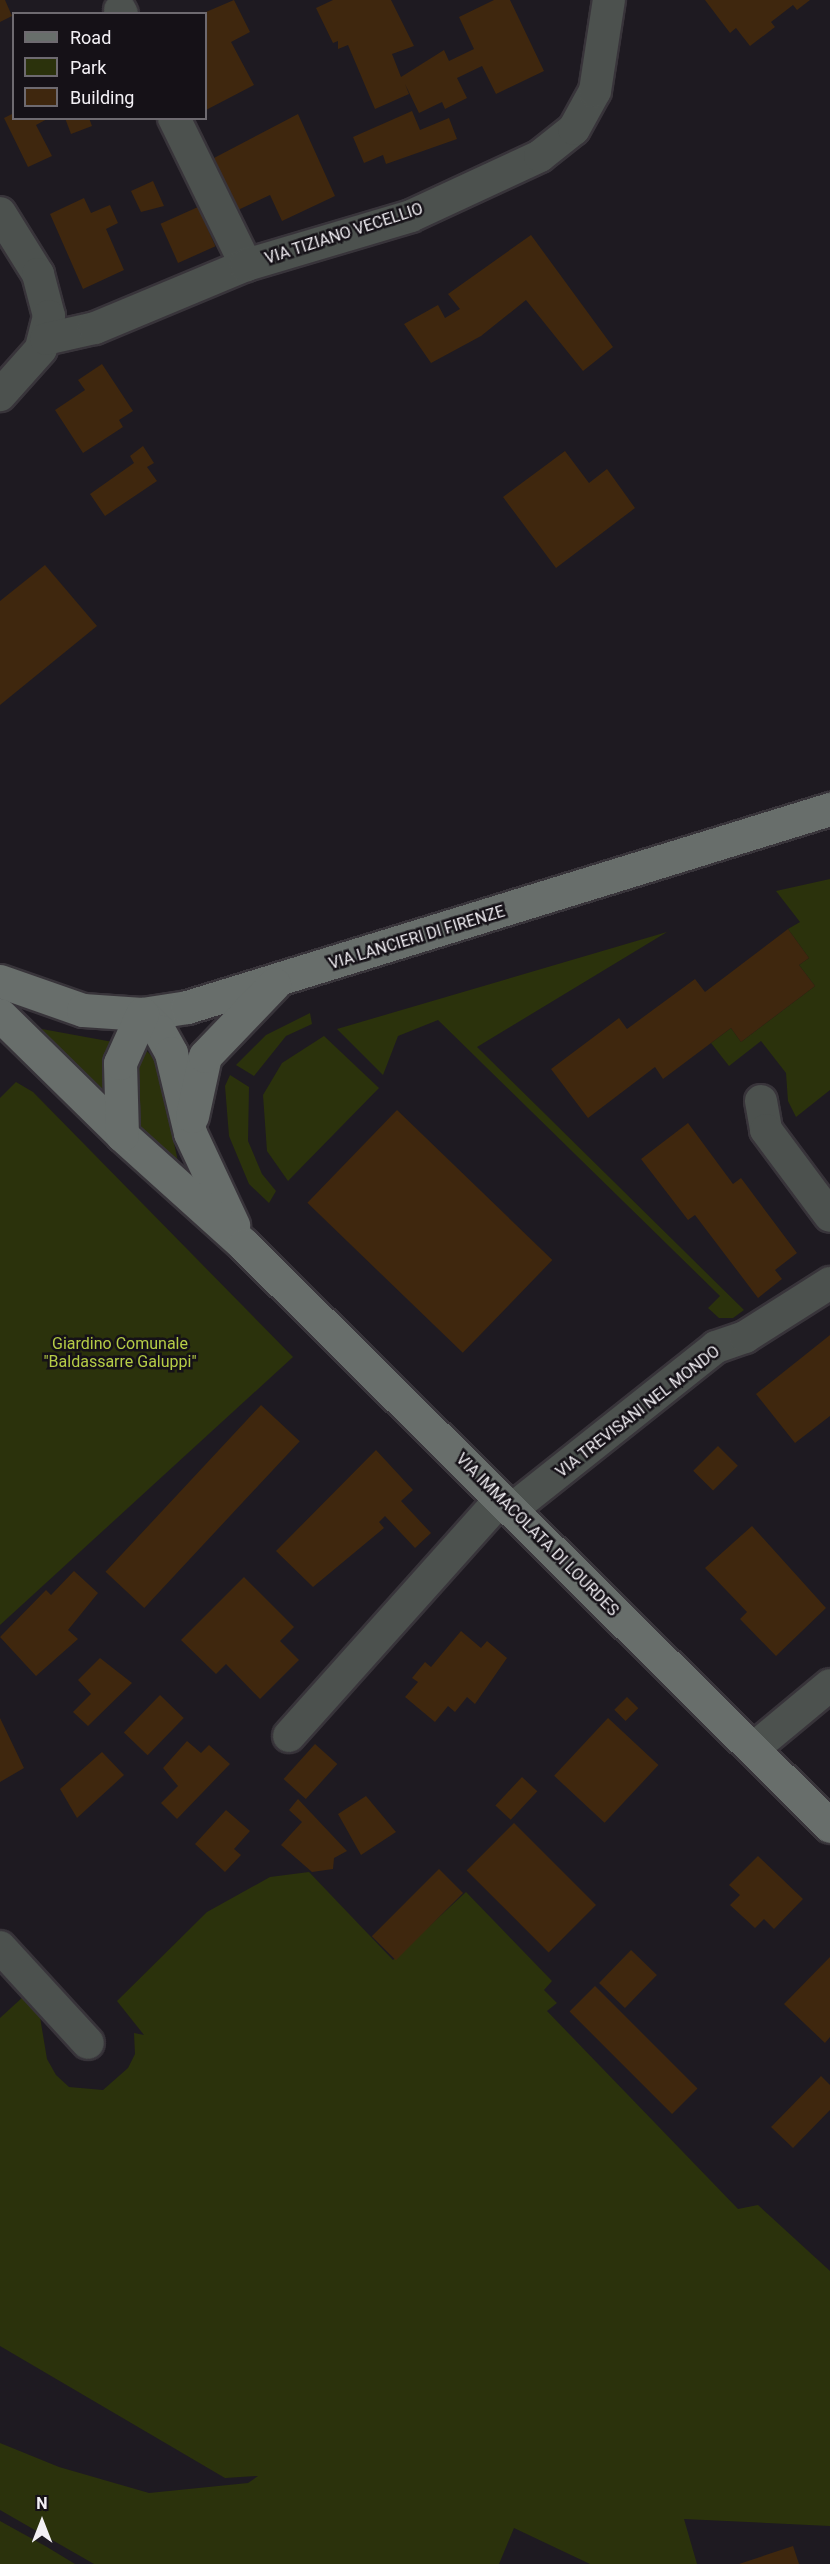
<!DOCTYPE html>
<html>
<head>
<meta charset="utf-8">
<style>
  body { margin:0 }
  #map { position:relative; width:830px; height:2564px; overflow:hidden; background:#1e1a21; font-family:Roboto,sans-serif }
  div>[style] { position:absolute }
  .green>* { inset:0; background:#2b320c }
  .building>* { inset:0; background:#3f270e; transform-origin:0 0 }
  .roads { filter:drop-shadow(2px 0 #38343a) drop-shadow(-2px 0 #38343a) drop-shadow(0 2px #38343a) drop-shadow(0 -2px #38343a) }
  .street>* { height:32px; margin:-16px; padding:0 16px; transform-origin:16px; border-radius:16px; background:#4c514e }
  .secondary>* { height:33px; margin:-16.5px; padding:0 16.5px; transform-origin:16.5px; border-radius:16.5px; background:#686e6b }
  span { translate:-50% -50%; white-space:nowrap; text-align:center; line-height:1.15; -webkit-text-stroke:5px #151117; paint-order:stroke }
  .street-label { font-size:16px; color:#f3f0f5 }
  .park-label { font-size:16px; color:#b5cc46 }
  .legend { position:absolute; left:12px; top:12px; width:195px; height:108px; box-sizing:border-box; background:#151117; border:2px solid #6e6a70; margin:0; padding:8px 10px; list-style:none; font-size:18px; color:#f3f0f5 }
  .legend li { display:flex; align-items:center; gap:12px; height:30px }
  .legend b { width:30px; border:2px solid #6e6a70 }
  .north { position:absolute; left:12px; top:2492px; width:60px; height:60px; -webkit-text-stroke:4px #151117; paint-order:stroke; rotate:0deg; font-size:16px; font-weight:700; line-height:24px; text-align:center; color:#f3f0f5 }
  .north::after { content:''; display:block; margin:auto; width:21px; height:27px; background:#f3f0f5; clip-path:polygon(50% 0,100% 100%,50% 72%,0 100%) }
</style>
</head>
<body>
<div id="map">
  <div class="green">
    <i style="clip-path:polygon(830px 879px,830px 1090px,796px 1117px,788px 1101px,786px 1073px,761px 1041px,729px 1066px,711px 1043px,731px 1028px,741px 1042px,815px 986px,799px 965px,809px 958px,788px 929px,800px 922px,776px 891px)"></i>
    <i style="clip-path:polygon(667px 932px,477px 1047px,744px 1310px,733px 1318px,719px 1318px,708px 1308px,720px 1296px,438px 1020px,398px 1036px,383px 1075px,337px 1029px)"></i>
    <i style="clip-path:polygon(310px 1013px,312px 1024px,286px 1036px,254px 1076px,236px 1065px,266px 1035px)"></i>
    <i style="clip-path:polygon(31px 1027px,113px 1042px,107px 1101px)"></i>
    <i style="clip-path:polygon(324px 1036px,379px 1088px,288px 1181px,267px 1151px,263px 1095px,282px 1063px)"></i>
    <i style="clip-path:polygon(147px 1051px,156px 1061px,181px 1175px,142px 1138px,138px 1127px,137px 1064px)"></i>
    <i style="clip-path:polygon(230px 1075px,249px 1087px,248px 1141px,262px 1174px,276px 1191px,269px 1203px,249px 1184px,229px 1136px,225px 1086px)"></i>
    <i style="clip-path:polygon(16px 1082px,33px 1092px,293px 1357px,0 1625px,0 1098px)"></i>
    <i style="clip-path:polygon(309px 1872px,393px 1960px,466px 1892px,552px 1981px,544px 1990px,557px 2003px,547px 2011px,738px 2209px,758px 2205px,830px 2271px,830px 2526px,684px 2519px,697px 2564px,590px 2564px,514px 2528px,499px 2564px,94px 2564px,0 2510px,0 2443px,59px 2467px,149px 2493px,248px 2483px,258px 2476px,225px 2478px,0 2346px,0 2018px,24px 1996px,40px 2017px,47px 2059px,56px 2075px,69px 2087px,103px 2090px,128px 2068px,135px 2054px,134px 2033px,144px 2035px,117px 2001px,207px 1912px,270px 1877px)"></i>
    <i style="clip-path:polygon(0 2521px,47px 2547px,75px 2564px,0 2564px)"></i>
  </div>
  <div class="building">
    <i style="clip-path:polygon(0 0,5px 0,12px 16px,0 22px)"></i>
    <i style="clip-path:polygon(234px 0,250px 32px,231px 42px,254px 85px,206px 110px,206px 12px)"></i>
    <i style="clip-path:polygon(333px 0,391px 0,414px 46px,392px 54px,401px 77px,444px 50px,449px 61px,474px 49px,459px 17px,494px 0,510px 0,544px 71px,496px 94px,482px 66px,457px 78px,467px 98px,445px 109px,442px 102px,419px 113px,405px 84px,409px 94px,375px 109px,348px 45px,338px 49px,338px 41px,333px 43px,316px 8px)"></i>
    <i style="clip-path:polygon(705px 0,810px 0,797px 10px,793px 5px,771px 22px,775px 27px,750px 46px,736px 28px,730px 33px)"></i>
    <i style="clip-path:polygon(412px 111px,420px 130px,449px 118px,457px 139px,386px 164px,383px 155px,364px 163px,353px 137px)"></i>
    <i style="clip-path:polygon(14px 113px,14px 118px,49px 118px,36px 125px,52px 156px,28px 167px,4px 118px)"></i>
    <i style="clip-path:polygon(298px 114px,335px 196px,282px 221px,270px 195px,238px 210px,214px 158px)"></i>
    <i style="clip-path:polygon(65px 118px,89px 118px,92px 126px,71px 134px)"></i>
    <i style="clip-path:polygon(153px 181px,164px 206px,141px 212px,131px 191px)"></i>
    <i style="clip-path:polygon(84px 198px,91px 213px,110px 205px,118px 223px,106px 229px,124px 270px,83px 289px,50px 214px)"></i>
    <i style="left:198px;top:207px;width:43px;height:41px;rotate:66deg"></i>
    <i style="clip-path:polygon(531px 235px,613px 347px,583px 371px,526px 300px,481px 336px,431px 363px,404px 324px,438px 305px,445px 318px,460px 309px,448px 294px)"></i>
    <i style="clip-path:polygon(102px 364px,133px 411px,119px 420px,123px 427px,83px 453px,55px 410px,85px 390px,78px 380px)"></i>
    <i style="clip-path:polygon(143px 446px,154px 463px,147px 467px,157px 481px,105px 516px,90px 494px,134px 463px,130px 456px)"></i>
    <i style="clip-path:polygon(565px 451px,589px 483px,607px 469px,635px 508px,556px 568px,503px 497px)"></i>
    <i style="clip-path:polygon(45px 565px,97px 626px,0 705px,0 601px)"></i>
    <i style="clip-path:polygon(788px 929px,809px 958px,799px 965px,815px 986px,741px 1042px,731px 1028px,663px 1079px,655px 1067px,588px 1118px,551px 1069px,619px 1018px,627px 1029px,695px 979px,705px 992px)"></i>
    <i style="left:397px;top:1110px;width:216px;height:129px;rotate:44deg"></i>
    <i style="clip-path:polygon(688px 1123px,733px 1184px,741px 1178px,797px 1253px,775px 1270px,782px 1279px,758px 1298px,695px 1215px,688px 1220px,641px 1159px)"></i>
    <i style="clip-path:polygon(830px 1335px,830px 1416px,795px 1443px,756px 1394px)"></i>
    <i style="left:261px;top:1405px;width:53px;height:228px;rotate:43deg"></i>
    <i style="left:718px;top:1446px;width:28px;height:35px;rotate:45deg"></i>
    <i style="clip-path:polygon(376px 1450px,413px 1490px,401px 1501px,431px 1533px,415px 1548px,385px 1516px,379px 1522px,384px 1528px,313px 1587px,276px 1551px)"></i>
    <i style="clip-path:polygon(752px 1526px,826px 1608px,776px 1656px,740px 1619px,747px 1612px,705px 1568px)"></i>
    <i style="clip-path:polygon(74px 1571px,98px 1593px,68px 1630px,78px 1639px,36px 1676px,0 1637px,46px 1590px,51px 1595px)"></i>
    <i style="clip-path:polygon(244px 1577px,294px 1627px,280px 1641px,299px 1660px,260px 1699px,226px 1664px,216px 1674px,181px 1640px)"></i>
    <i style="clip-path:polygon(461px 1631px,481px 1648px,487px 1641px,507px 1658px,475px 1704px,467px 1697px,455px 1712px,448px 1706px,435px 1722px,405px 1697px,418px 1682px,412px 1678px,425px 1662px,431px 1667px)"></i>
    <i style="clip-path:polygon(100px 1658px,132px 1683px,88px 1726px,73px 1712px,91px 1694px,78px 1680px)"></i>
    <i style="left:160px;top:1695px;width:33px;height:52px;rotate:44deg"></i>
    <i style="left:627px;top:1697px;width:16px;height:18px;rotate:45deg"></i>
    <i style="clip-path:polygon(0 1718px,24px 1768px,0 1782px)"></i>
    <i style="left:608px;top:1718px;width:69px;height:79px;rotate:43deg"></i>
    <i style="clip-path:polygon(187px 1741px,201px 1753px,209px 1745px,230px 1764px,177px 1819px,161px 1803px,178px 1786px,163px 1768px)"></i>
    <i style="left:315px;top:1744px;width:30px;height:47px;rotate:42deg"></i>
    <i style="clip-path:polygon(102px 1752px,124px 1775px,77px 1818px,60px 1789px)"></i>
    <i style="left:522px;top:1777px;width:21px;height:39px;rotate:43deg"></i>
    <i style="clip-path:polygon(366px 1796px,396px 1832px,361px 1855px,338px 1814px)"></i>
    <i style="clip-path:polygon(298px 1799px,347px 1851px,334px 1858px,333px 1869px,312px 1872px,281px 1845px,302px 1822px,289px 1810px)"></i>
    <i style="clip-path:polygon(226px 1810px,250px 1831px,234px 1849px,241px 1855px,225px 1872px,195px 1844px)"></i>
    <i style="left:514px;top:1823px;width:116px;height:67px;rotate:45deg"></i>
    <i style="clip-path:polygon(758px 1856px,803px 1899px,774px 1929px,764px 1919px,755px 1928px,730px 1905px,740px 1895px,729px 1885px)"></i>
    <i style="left:439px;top:1869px;width:34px;height:95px;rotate:45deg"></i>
    <i style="left:631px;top:1950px;width:36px;height:46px;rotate:44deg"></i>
    <i style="clip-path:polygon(830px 1957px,830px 2037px,825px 2043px,784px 2004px)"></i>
    <i style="left:595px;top:1986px;width:145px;height:36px;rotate:45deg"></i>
    <i style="clip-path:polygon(821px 2076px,830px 2085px,830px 2110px,793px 2148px,771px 2127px)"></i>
    <i style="clip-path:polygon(793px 2546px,799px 2564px,739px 2564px)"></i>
  </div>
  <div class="roads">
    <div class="street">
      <i style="left:120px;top:10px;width:4px;rotate:63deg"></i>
      <i style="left:174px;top:118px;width:164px;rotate:63.9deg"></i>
      <i style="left:0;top:213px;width:72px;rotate:58.1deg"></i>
      <i style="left:38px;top:274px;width:43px;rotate:75.3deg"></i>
      <i style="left:49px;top:316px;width:34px;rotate:104deg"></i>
      <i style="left:41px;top:349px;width:62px;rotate:131.7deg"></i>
      <i style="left:46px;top:339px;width:50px;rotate:-12.7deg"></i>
      <i style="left:95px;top:328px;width:164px;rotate:-22.6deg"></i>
      <i style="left:246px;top:265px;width:172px;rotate:-16.5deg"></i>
      <i style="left:411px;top:216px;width:142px;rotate:-24.9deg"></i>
      <i style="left:540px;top:156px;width:43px;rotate:-38.5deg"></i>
      <i style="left:574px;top:129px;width:43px;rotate:-61.1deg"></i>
      <i style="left:595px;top:91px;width:92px;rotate:-81.3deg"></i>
      <i style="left:761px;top:1101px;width:29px;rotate:80deg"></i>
      <i style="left:766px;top:1130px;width:107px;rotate:53.3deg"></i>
      <i style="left:511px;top:1510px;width:262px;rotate:-38.5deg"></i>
      <i style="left:716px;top:1347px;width:31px;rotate:-19deg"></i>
      <i style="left:745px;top:1337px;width:101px;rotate:-32.4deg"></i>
      <i style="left:289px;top:1736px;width:318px;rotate:-48.2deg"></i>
      <i style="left:753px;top:1749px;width:100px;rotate:-39.7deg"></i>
      <i style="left:0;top:1947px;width:130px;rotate:47.5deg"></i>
    </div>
    <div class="secondary">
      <i style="left:0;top:981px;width:88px;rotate:19.3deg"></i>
      <i style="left:83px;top:1010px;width:59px;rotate:3.9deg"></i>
      <i style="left:142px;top:1014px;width:46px;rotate:-8.8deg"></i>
      <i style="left:187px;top:1007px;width:673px;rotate:-17.12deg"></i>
      <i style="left:142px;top:1014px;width:24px;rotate:45deg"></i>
      <i style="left:159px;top:1031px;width:25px;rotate:61deg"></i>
      <i style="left:171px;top:1053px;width:82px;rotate:76.6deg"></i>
      <i style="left:190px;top:1133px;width:102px;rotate:64.9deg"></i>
      <i style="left:0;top:1015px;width:171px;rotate:44.5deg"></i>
      <i style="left:122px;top:1135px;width:164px;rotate:42deg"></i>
      <i style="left:244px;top:1245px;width:825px;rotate:44.75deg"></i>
      <i style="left:192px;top:1116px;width:61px;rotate:-77.8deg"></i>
      <i style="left:205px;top:1056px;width:100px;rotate:-46.2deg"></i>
      <i style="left:122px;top:1135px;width:72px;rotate:-91.6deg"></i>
      <i style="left:120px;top:1063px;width:54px;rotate:-65.8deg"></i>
    </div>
  </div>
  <div class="street-label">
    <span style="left:344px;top:234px;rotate:-18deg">VIA TIZIANO VECELLIO</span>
    <span style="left:417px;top:938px;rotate:-17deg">VIA LANCIERI DI FIRENZE</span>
    <span style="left:638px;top:1412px;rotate:-38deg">VIA TREVISANI NEL MONDO</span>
    <span style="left:537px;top:1535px;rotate:45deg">VIA IMMACOLATA DI LOURDES</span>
  </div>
  <div class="park-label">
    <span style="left:120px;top:1353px">Giardino Comunale<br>"Baldassarre Galuppi"</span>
  </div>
  <ul class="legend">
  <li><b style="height:8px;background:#686e6b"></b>Road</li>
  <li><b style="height:16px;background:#2b320c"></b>Park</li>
  <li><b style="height:16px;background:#3f270e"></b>Building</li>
  </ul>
  <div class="north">N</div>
</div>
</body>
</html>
